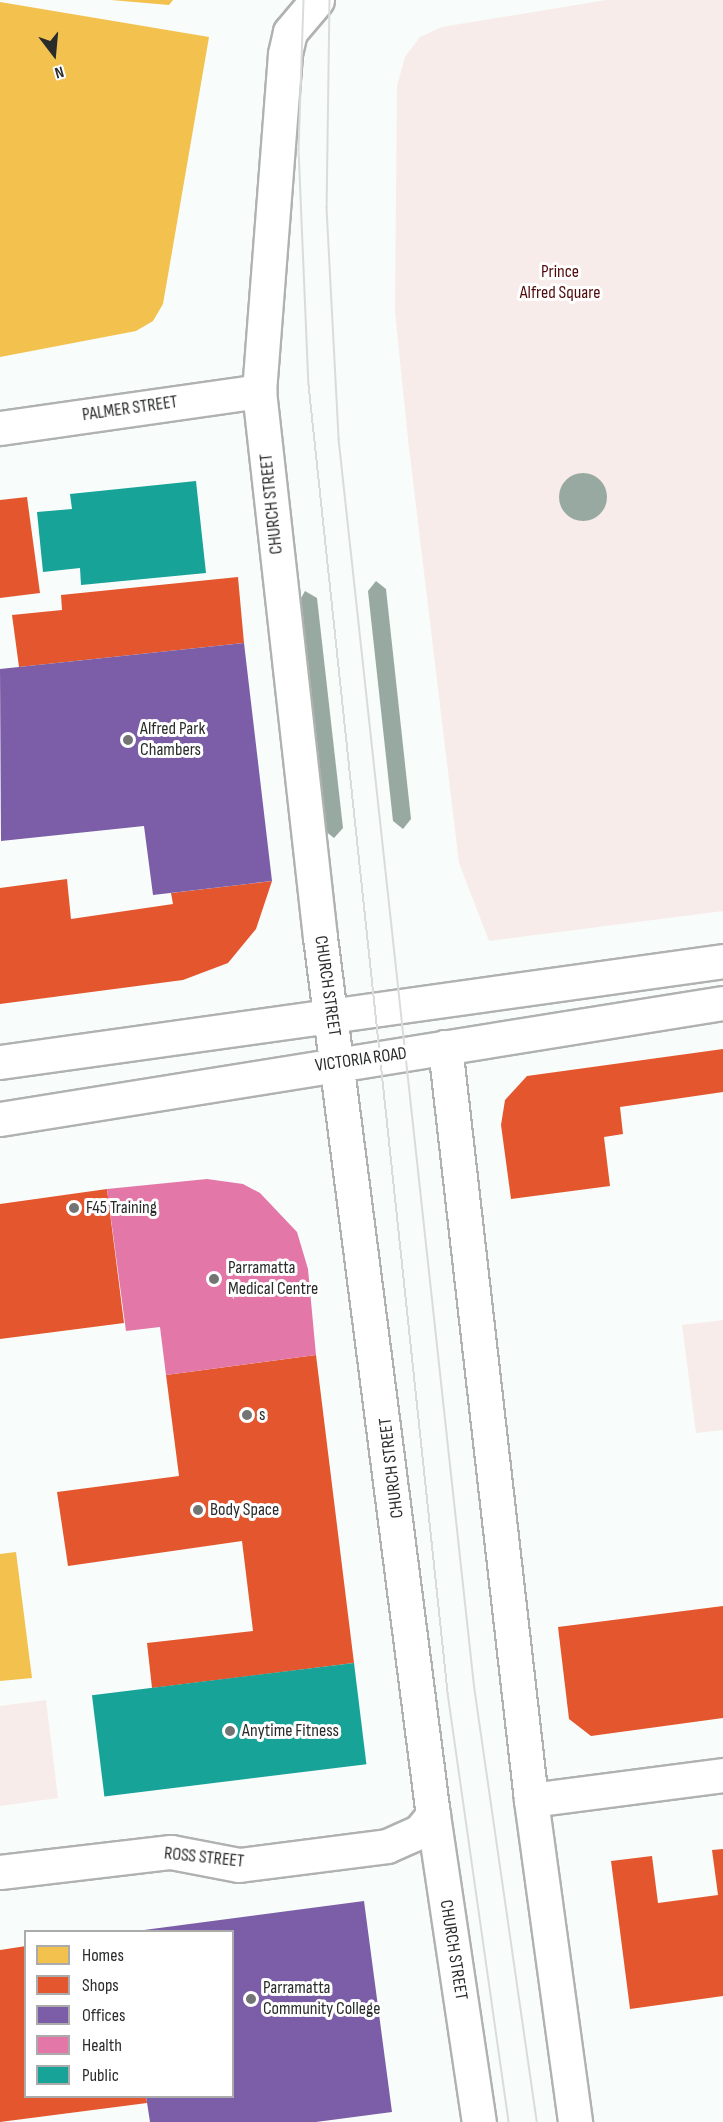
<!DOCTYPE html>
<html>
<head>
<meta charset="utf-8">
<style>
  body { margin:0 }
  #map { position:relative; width:723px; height:2122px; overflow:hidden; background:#f8fcfa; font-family:"Sofia Sans Condensed",sans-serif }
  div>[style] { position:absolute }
  .green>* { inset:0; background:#f7ece9 }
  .homes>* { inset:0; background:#f2c14e }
  .shops>* { inset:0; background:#e4572e }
  .offices>* { inset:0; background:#7b5ea7 }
  .health>* { inset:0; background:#e377a8 }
  .public>* { inset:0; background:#17a398; transform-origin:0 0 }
  .building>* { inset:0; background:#98a9a1 }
  .round { border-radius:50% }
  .roads { filter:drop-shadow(2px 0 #b0b2b1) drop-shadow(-2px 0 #b0b2b1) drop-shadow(0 2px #b0b2b1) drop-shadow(0 -2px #b0b2b1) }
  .minor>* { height:33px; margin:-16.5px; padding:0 16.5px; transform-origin:16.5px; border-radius:16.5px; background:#fefffe }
  .major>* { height:33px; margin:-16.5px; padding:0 16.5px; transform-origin:16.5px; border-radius:16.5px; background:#fefffe }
  .tram>* { height:1.5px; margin:-0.75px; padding:0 0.75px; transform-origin:0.75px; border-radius:0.75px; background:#dadcdb }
  .dots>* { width:16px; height:16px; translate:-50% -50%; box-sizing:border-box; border:3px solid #fff; border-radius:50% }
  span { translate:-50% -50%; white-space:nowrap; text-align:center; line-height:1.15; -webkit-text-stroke:6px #fff; paint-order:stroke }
  .park-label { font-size:18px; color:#500b0c }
  .street-label { font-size:18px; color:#2a2c2b }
  .poi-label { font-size:18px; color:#2a2c2b }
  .left { translate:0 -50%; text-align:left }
  .legend { position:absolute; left:24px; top:1930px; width:210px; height:168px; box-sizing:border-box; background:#fff; border:2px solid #aaabaa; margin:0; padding:8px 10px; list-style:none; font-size:18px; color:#2a2c2b }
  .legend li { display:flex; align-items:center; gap:12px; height:30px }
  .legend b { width:30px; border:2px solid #aaabaa }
  .north { position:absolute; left:24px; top:24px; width:60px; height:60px; -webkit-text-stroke:4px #fff; paint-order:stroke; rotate:164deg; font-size:16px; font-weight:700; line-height:24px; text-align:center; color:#2a2c2b }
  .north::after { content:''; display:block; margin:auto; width:21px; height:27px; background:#2a2c2b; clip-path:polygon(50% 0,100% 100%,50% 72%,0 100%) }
</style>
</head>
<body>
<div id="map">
  <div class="green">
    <i style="clip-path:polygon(606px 0,723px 0,723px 911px,489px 941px,459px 863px,408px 439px,395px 312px,397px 86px,405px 57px,420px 37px,442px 27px)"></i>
    <i style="clip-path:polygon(723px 1320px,723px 1430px,696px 1433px,682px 1325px)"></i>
    <i style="clip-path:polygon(46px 1700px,58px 1798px,0 1806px,0 1706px)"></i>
  </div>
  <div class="homes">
    <i style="clip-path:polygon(111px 0,173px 0,169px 5px)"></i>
    <i style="clip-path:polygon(0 2px,209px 37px,163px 304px,153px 321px,136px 331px,0 357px)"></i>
    <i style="clip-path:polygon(16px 1552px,32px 1678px,0 1681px,0 1554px)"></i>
  </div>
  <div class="shops">
    <i style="clip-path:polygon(27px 497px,40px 593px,0 598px,0 500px)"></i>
    <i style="clip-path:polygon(238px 577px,244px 643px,19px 667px,12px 615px,62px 610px,61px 595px)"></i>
    <i style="clip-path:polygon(67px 879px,71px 919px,173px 904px,171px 893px,272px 881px,256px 929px,228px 963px,183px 980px,0 1004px,0 888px)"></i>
    <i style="clip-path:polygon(723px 1049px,723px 1092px,620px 1107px,623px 1134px,604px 1137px,610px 1186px,511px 1199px,501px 1125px,505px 1100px,527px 1076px)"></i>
    <i style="clip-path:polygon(107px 1189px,124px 1323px,0 1339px,0 1204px)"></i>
    <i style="clip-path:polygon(316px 1355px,354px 1663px,152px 1688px,147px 1643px,253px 1631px,242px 1541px,68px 1566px,57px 1492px,179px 1476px,166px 1375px)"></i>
    <i style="clip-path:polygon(723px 1606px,723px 1718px,591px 1736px,569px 1719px,558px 1627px)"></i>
    <i style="clip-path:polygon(723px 1849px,723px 1996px,630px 2009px,611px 1861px,652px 1856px,658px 1903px,718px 1895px,712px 1850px)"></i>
    <i style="clip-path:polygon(26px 1946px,26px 2096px,146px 2096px,147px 2103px,0 2122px,0 1950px)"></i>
  </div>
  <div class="offices">
    <i style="clip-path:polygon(244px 643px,272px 881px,153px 895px,144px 826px,1px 841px,0 669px)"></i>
    <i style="clip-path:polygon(364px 1901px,392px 2112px,316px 2122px,150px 2122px,146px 2096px,232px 2096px,232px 1932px,144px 1930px)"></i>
  </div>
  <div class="health">
    <i style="clip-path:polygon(207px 1179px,243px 1184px,260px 1193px,297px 1232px,308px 1269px,316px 1355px,166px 1375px,160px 1327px,126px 1331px,107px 1189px)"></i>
  </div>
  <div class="public">
    <i style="clip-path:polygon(196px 481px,206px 573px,81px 585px,80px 568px,43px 572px,37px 512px,72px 509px,70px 494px)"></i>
    <i style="left:354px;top:1663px;width:102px;height:264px;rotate:83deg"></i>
  </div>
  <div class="building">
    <i class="round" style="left:559px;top:473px;width:48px;height:48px"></i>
    <i style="clip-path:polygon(376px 581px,386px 589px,411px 819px,403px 829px,393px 821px,368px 591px)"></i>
    <i style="clip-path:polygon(305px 591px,317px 598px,343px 828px,334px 838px,324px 830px,300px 600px)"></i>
  </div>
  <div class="roads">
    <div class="minor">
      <i style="left:317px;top:0;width:42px;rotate:130.2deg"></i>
      <i style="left:290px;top:32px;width:23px;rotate:103deg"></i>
      <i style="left:285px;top:54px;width:338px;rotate:94.4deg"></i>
      <i style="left:259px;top:391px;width:549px;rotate:83.63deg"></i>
      <i style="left:320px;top:937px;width:885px;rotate:82.67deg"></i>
      <i style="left:433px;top:1815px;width:310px;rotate:81.5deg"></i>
      <i style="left:0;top:428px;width:262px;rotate:-8.1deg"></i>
      <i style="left:445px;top:1047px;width:758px;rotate:83.48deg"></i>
      <i style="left:531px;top:1800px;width:325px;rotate:82.2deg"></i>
      <i style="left:531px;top:1800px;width:194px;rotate:-7.4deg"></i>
      <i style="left:0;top:1872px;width:172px;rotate:-6.7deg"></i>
      <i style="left:171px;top:1852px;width:69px;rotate:10.8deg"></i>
      <i style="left:239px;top:1865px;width:149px;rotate:-7.3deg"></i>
      <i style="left:387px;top:1846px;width:36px;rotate:-24deg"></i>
      <i style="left:420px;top:1831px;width:21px;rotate:-51deg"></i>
    </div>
    <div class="major">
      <i style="left:0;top:1062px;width:730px;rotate:-7.95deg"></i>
      <i style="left:0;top:1119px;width:732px;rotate:-9.12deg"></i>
    </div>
  </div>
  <div class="tram">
    <i style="left:304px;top:0;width:149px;rotate:91.9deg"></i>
    <i style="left:299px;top:149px;width:236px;rotate:87.6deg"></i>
    <i style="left:309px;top:385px;width:1315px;rotate:83.93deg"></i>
    <i style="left:448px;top:1693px;width:433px;rotate:81.9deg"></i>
    <i style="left:330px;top:0;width:208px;rotate:90.8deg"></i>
    <i style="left:327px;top:208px;width:231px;rotate:87deg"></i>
    <i style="left:339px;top:439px;width:1258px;rotate:83.8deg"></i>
    <i style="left:475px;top:1690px;width:436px;rotate:81.8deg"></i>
  </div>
  <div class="dots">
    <i style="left:128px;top:740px;background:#727573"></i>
    <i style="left:74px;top:1208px;background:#727573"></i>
    <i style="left:214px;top:1279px;background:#727573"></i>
    <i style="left:247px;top:1415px;background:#727573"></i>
    <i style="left:198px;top:1510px;background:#727573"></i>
    <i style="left:230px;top:1731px;background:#727573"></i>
    <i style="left:251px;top:1999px;background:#727573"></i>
  </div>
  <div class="park-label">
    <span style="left:560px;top:283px">Prince<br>Alfred Square</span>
  </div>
  <div class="street-label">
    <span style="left:130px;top:409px;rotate:-8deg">PALMER STREET</span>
    <span style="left:272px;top:504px;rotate:-96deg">CHURCH STREET</span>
    <span style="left:327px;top:986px;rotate:82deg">CHURCH STREET</span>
    <span style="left:361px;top:1060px;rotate:-8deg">VICTORIA ROAD</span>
    <span style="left:392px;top:1468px;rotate:-97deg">CHURCH STREET</span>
    <span style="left:204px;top:1858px;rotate:6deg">ROSS STREET</span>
    <span style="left:453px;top:1950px;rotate:81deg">CHURCH STREET</span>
  </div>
  <div class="poi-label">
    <span class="left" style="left:140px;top:740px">Alfred Park<br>Chambers</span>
    <span class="left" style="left:86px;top:1208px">F45 Training</span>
    <span class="left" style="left:228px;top:1279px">Parramatta<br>Medical Centre</span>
    <span class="left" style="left:259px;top:1415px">s</span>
    <span class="left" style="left:210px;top:1510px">Body Space</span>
    <span class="left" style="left:242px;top:1731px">Anytime Fitness</span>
    <span class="left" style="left:263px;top:1999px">Parramatta<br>Community College</span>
  </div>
  <ul class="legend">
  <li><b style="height:16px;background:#f2c14e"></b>Homes</li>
  <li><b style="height:16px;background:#e4572e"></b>Shops</li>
  <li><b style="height:16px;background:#7b5ea7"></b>Offices</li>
  <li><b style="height:16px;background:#e377a8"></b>Health</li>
  <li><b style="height:16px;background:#17a398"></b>Public</li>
  </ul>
  <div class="north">N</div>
</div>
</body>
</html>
